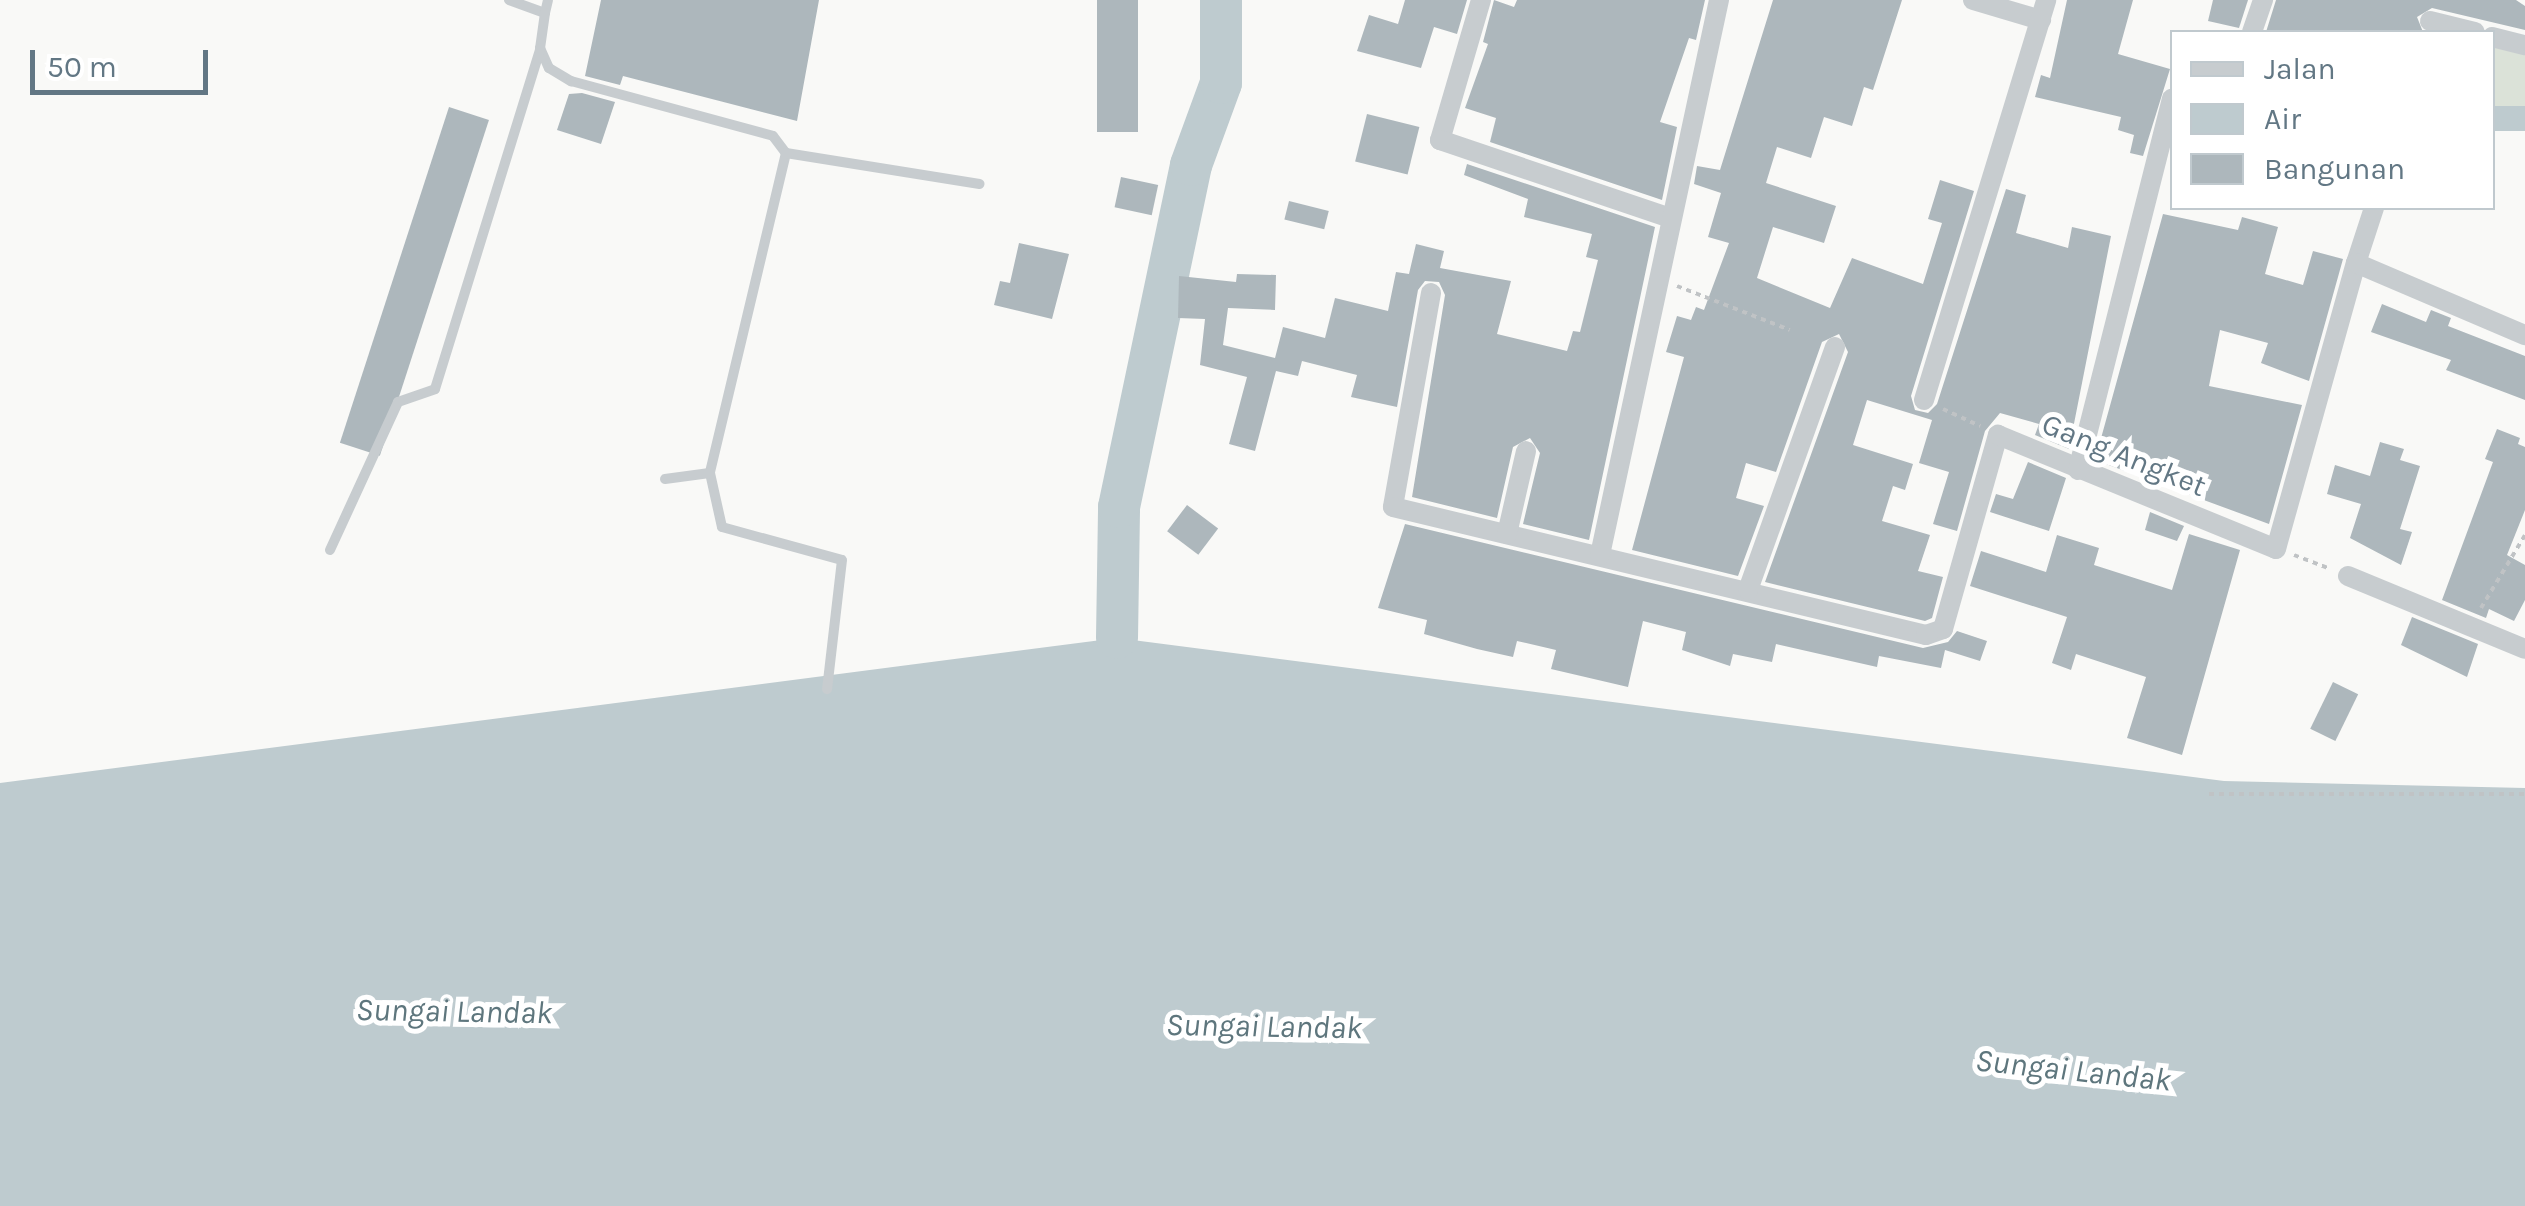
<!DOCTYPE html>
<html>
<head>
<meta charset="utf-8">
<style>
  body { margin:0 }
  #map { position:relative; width:2525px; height:1206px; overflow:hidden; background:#f9f9f7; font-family:Karla,sans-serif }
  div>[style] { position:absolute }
  .green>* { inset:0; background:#dbe2d8 }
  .water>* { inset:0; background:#becbcf }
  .canal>* { height:25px; margin:-12.5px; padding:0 12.5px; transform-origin:12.5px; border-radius:12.5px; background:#becbcf }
  .river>* { height:42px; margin:-21px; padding:0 21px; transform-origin:21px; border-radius:21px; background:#becbcf }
  .building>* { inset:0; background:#adb7bc; transform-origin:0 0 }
  .path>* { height:4px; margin-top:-2px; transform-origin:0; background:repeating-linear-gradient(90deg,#c0c3c5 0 5px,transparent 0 10px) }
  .lane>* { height:10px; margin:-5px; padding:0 5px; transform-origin:5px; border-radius:5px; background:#c7cccf }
  .street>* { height:20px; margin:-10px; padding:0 10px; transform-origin:10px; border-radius:10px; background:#c7cccf }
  span { translate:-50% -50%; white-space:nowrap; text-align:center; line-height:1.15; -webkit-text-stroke:10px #fff; paint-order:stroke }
  .street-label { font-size:30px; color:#627784 }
  .water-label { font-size:32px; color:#5e767d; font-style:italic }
  .legend { position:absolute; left:2170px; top:30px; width:325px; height:180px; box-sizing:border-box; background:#fff; border:2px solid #c0c9ce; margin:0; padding:12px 18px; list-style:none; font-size:30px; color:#627784 }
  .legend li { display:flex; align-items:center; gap:20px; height:50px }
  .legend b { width:50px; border:2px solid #c0c9ce }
  .scale { position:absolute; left:30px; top:50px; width:178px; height:45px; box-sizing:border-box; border:5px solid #627784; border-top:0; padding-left:12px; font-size:30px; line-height:35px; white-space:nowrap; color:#627784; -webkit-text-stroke:8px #fff; paint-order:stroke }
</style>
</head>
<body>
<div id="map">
  <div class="green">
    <i style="clip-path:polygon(2492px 37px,2525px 45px,2525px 111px,2493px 110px)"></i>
  </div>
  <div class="water">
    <i style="clip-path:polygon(1117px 638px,2224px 781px,2525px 788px,2525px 1206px,0 1206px,0 783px)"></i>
  </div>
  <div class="canal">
    <i style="left:2492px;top:118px;width:33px"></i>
  </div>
  <div class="river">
    <i style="left:1117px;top:638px;width:131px;rotate:-89.1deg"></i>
    <i style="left:1119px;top:507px;width:349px;rotate:-78.1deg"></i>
    <i style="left:1191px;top:165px;width:87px;rotate:-69.9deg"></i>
    <i style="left:1221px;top:83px;width:83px;rotate:-90deg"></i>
  </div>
  <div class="building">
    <i style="clip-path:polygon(601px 0,819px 0,797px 121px,623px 76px,620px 85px,585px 76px)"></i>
    <i style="left:1097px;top:0;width:41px;height:132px"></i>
    <i style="clip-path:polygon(1405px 0,1467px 0,1457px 34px,1434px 27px,1421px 68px,1357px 51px,1369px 15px,1398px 24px)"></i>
    <i style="clip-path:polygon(1494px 0,1514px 7px,1517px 0,1705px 0,1696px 40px,1689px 38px,1660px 122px,1677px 127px,1662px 200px,1490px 142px,1496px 118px,1465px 108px,1488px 44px,1483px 42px)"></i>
    <i style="clip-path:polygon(1773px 0,1902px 0,1873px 90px,1864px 87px,1852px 126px,1824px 117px,1811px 158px,1777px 147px,1766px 183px,1836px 206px,1824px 243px,1773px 227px,1757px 278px,1830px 308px,1852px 258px,1923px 284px,1942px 223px,1928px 219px,1940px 180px,1974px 191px,1911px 396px,1915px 410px,1928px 413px,1937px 404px,2006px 189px,2026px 195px,2016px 233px,2068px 248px,2072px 227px,2111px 236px,2069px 449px,2035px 435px,2039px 424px,2000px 413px,1985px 431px,1957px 531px,1933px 524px,1949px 472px,1919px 463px,1932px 420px,1867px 400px,1853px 445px,1913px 464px,1905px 490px,1893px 486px,1882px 521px,1930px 535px,1918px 571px,1943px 577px,1932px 618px,1925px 621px,1765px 582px,1848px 352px,1839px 334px,1822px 342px,1776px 472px,1746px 463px,1736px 498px,1764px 506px,1738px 576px,1632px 550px,1684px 357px,1666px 352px,1677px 316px,1691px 320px,1696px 307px,1704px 310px,1729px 243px,1708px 237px,1721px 193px,1694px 184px,1697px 166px,1720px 170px)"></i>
    <i style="clip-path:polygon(2067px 0,2133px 0,2118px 54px,2170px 69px,2143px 156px,2130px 153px,2134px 135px,2118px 130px,2121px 117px,2035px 97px,2041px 75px,2050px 78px)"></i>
    <i style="clip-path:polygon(2213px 0,2248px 0,2239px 28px,2208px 21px)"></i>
    <i style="clip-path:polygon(2276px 0,2516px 0,2525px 6px,2525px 30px,2432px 8px,2417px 17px,2423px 32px,2266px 32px)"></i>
    <i style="clip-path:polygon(582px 93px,615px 102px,601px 144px,557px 130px,569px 94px)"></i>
    <i style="left:449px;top:107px;width:42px;height:353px;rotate:18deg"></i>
    <i style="left:1367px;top:114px;width:54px;height:49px;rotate:14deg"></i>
    <i style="clip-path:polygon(1467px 164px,1655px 227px,1589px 540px,1523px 524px,1540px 453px,1530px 438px,1513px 447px,1497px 518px,1412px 497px,1445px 295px,1439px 282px,1425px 281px,1418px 290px,1397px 407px,1351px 397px,1357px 375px,1302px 361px,1298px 376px,1276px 371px,1255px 451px,1229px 444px,1247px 377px,1200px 365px,1205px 319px,1178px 318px,1179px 276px,1236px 282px,1237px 274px,1276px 275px,1275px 310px,1228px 308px,1223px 345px,1275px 358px,1283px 327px,1325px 338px,1335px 298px,1388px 311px,1396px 272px,1409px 274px,1416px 244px,1444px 251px,1440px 268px,1511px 281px,1497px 334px,1567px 351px,1573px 331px,1580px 332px,1598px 260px,1586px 257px,1592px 234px,1524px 217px,1528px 199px,1464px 175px)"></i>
    <i style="left:1121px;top:177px;width:38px;height:31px;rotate:12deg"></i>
    <i style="left:1289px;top:201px;width:41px;height:19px;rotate:14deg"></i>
    <i style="clip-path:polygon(2163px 214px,2238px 230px,2242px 217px,2278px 227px,2265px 274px,2303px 285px,2313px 251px,2343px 259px,2309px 381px,2261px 363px,2268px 343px,2220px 330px,2209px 386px,2302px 405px,2269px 524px,2095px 460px)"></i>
    <i style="clip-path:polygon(1019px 243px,1069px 254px,1052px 319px,994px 305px,1000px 281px,1010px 283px)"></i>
    <i style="clip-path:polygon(2382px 304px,2426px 322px,2431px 310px,2451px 318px,2448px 326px,2525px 356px,2525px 400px,2446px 370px,2451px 360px,2371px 332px)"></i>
    <i style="clip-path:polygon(2497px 429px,2520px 438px,2518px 444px,2525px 447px,2525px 510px,2507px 555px,2525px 565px,2525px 600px,2514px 621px,2489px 609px,2486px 618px,2442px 600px,2493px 462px,2485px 459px)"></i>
    <i style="clip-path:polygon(2380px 442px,2404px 449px,2400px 460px,2420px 466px,2400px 529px,2412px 532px,2401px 565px,2350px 538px,2361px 504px,2327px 494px,2335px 465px,2370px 476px)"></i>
    <i style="clip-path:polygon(2028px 462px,2066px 478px,2049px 531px,1990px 512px,1996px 494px,2013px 499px)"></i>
    <i style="left:1187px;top:505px;width:39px;height:33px;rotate:37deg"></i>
    <i style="clip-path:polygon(2150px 512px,2184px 526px,2177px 541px,2145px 530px)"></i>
    <i style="clip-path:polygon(1405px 524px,1923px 648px,1948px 642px,1957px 631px,1987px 641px,1980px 661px,1945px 650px,1941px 668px,1879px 656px,1877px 667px,1776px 644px,1772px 662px,1733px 654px,1730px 666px,1682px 650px,1686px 632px,1643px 621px,1628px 687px,1551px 669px,1556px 650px,1517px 641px,1513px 657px,1477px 649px,1424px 634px,1427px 620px,1378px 608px)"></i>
    <i style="clip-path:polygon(2189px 534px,2240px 550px,2182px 755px,2127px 738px,2146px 677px,2076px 654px,2071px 670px,2052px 663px,2067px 617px,1970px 586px,1981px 551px,2046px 572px,2057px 535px,2099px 548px,2094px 565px,2172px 590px)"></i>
    <i style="clip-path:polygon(2412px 617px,2478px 644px,2467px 677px,2401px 645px)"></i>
    <i style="left:2333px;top:682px;width:28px;height:52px;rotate:26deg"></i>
  </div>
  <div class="path">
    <i style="left:1677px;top:286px;width:121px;rotate:21.3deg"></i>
    <i style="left:1943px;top:409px;width:41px;rotate:24.7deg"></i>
    <i style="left:2294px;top:555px;width:36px;rotate:21deg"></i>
    <i style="left:2481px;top:608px;width:85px;rotate:-58.9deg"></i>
    <i style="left:2209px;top:794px;width:316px"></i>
  </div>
  <div class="lane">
    <i style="left:509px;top:0;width:38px;rotate:20deg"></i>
    <i style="left:545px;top:13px;width:13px;rotate:-77deg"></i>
    <i style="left:545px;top:13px;width:35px;rotate:98deg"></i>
    <i style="left:540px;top:48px;width:22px;rotate:66deg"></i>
    <i style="left:549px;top:68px;width:26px;rotate:31deg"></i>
    <i style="left:571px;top:81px;width:209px;rotate:15.2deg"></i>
    <i style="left:773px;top:136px;width:21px;rotate:53deg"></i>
    <i style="left:786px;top:153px;width:329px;rotate:103.4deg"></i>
    <i style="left:710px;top:473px;width:55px;rotate:77.5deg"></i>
    <i style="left:722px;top:527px;width:124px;rotate:15.4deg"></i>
    <i style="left:842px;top:560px;width:130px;rotate:96.6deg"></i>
    <i style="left:786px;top:153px;width:196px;rotate:9.1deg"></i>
    <i style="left:665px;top:479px;width:45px;rotate:-7.6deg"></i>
    <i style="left:330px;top:550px;width:163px;rotate:-65.3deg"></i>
    <i style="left:398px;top:402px;width:39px;rotate:-19deg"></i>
    <i style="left:435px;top:389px;width:356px;rotate:-72.8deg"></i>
  </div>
  <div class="street">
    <i style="left:1481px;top:0;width:146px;rotate:106.3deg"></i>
    <i style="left:1440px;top:140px;width:244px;rotate:18.7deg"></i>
    <i style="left:1973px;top:0;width:71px;rotate:16.4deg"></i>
    <i style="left:2430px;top:21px;width:46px;rotate:13.7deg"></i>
    <i style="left:2252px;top:32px;width:34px;rotate:-71deg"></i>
    <i style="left:2492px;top:37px;width:34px;rotate:14deg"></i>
    <i style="left:2356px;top:263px;width:58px;rotate:-71.9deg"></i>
    <i style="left:1431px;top:293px;width:217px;rotate:100.1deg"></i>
    <i style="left:1393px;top:507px;width:548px;rotate:13.5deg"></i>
    <i style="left:1926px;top:635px;width:18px;rotate:-19deg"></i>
    <i style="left:1943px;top:629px;width:202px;rotate:-74.2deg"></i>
    <i style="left:1998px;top:435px;width:300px;rotate:22.3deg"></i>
    <i style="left:2276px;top:549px;width:297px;rotate:-74.4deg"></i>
    <i style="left:2356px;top:263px;width:184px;rotate:23.1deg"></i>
    <i style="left:1924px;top:400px;width:418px;rotate:-73deg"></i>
    <i style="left:2078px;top:470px;width:383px;rotate:-75.8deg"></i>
    <i style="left:1507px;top:534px;width:85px;rotate:-77.1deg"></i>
    <i style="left:1600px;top:555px;width:568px;rotate:-77.9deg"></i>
    <i style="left:2348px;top:576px;width:191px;rotate:22.4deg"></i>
    <i style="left:1748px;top:590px;width:258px;rotate:-70.3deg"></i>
  </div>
  <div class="street-label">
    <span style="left:2124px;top:455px;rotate:22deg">Gang Angket</span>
  </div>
  <div class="water-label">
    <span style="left:454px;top:1012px;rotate:1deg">Sungai Landak</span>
    <span style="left:1264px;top:1027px;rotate:1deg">Sungai Landak</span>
    <span style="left:2073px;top:1071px;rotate:6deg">Sungai Landak</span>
  </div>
  <ul class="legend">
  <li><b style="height:12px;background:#c7cccf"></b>Jalan</li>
  <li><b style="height:28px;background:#becbcf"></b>Air</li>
  <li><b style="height:28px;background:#adb7bc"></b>Bangunan</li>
  </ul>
  <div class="scale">50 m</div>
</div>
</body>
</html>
